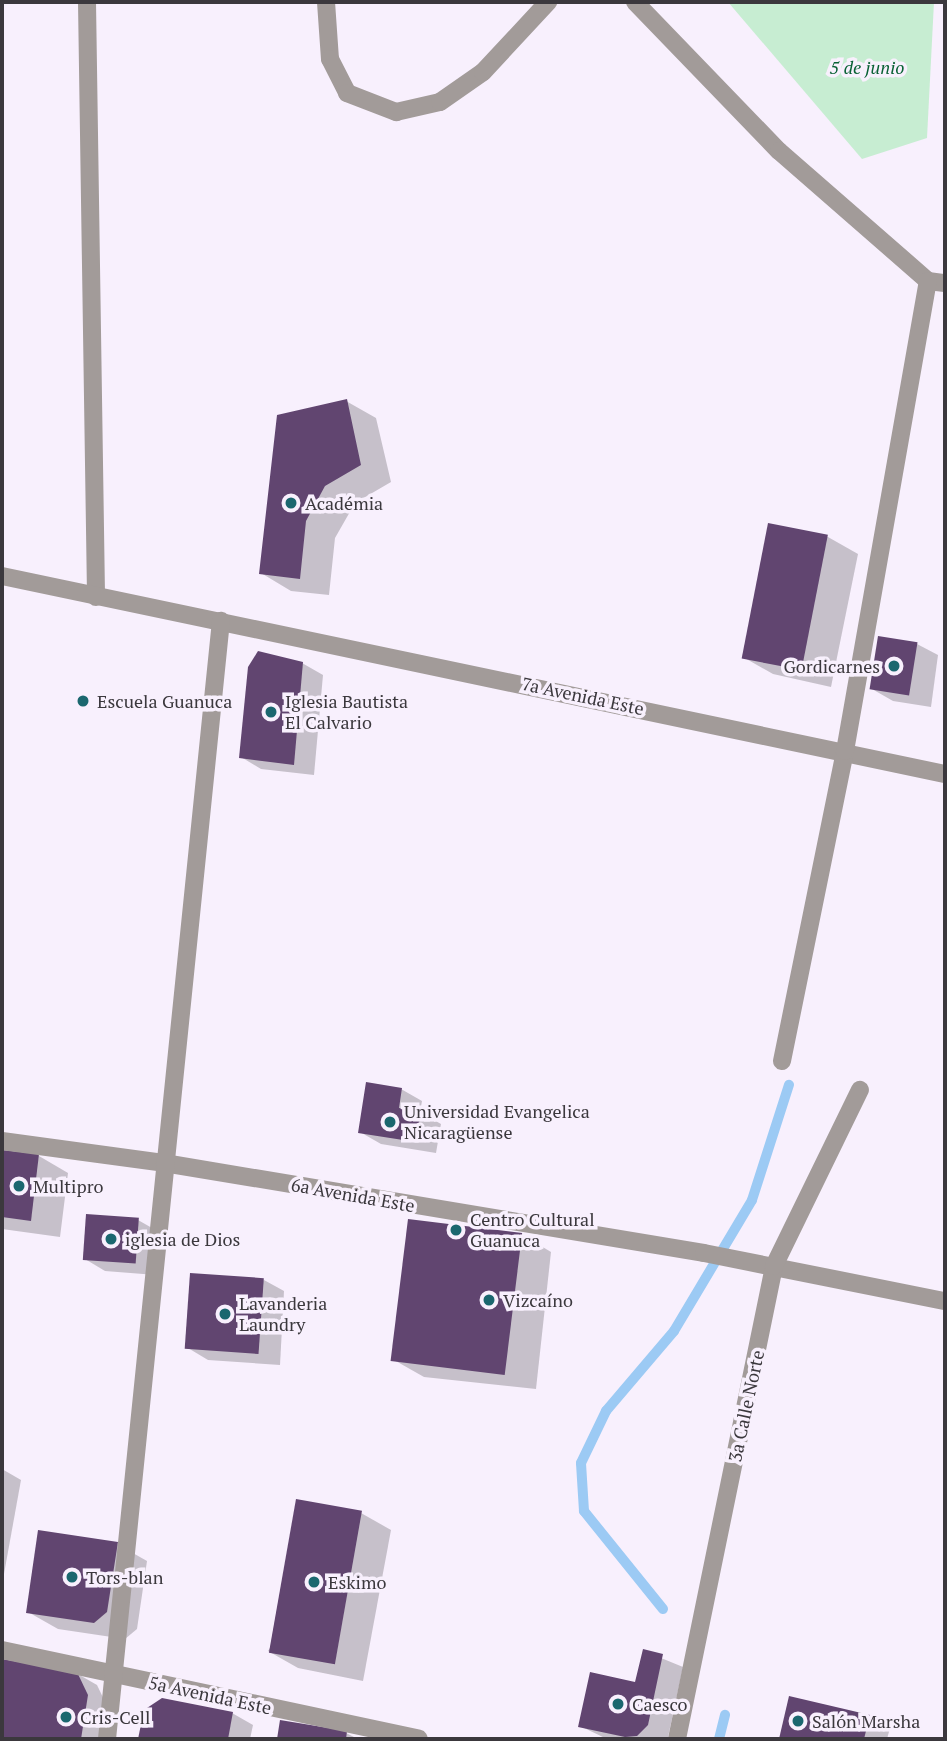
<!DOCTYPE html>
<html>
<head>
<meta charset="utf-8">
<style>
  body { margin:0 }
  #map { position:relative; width:947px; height:1741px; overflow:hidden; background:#f8f0fd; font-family:"PT Serif",serif }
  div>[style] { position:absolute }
  .green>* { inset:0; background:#c7edd2 }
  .shadow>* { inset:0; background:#0003 }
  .stream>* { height:10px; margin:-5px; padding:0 5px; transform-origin:5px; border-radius:5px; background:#9ccaf4 }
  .building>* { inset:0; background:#614570; transform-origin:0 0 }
  .minor>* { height:18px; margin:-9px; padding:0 9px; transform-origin:9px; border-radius:9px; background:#a29b99 }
  .dots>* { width:19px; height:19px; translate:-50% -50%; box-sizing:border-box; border:4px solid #f8f0fd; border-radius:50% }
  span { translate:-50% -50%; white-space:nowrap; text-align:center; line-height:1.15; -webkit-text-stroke:7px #f8f0fd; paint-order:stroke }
  .park-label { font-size:18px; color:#086134; font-style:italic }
  .poi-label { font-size:18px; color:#3b383d }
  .left { translate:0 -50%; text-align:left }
  .right { translate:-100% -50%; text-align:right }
  .street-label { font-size:18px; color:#3b383d }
  .frame { position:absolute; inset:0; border:4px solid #3b383d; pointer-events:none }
</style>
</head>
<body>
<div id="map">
  <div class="green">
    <i style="clip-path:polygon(728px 2px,934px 2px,927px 138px,862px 159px)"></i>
  </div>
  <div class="shadow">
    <i style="clip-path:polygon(346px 401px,376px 418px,391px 482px,355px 503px,335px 538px,329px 595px,291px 591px,261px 573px)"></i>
    <i style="clip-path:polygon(770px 525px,828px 537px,858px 554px,831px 687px,773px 674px,743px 657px)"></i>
    <i style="clip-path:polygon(917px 644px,938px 655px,931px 707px,893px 701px,872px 689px)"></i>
    <i style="clip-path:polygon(302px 663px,323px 675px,314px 775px,261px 769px,241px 757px)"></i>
    <i style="clip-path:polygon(401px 1089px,422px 1101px,420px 1112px,441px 1124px,436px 1153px,381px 1144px,360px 1132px)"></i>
    <i style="clip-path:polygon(2px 1151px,39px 1156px,68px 1173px,60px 1237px,2px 1229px)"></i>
    <i style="clip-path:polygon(138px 1220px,159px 1232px,156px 1275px,105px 1271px,85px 1259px)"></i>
    <i style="clip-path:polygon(521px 1234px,551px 1252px,536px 1389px,424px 1377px,394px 1360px)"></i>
    <i style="clip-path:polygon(264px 1280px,284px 1291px,280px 1365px,208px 1360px,188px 1348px)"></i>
    <i style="clip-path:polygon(2px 1469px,21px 1480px,2px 1585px)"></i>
    <i style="clip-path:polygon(361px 1513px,391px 1530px,363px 1681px,298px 1668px,268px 1651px)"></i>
    <i style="clip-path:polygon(117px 1544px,147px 1561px,137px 1629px,125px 1639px,58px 1629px,28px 1612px)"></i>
    <i style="clip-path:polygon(644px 1651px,683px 1667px,668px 1737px,607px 1739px,580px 1726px,637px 1684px)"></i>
    <i style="clip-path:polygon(2px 1661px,76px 1673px,97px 1685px,108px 1708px,103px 1739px,2px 1739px)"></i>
    <i style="clip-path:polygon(790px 1698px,869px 1716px,890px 1728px,887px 1739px,781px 1739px)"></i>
    <i style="clip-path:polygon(145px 1711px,232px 1713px,253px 1725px,250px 1739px,140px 1739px)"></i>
    <i style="clip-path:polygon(281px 1722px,346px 1733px,358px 1739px,279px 1739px)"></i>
  </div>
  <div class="stream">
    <i style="left:663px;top:1609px;width:126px;rotate:-128.9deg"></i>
    <i style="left:584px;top:1511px;width:48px;rotate:-93.6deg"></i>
    <i style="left:581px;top:1463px;width:58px;rotate:-64.3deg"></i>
    <i style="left:606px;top:1411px;width:105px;rotate:-49.6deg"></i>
    <i style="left:674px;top:1331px;width:152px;rotate:-59.2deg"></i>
    <i style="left:752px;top:1200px;width:121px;rotate:-72.2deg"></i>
    <i style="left:719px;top:1739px;width:25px;rotate:-76deg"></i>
  </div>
  <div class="building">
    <i style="clip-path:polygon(347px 399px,361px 465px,325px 486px,306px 521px,300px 579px,259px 574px,277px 415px)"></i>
    <i style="left:768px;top:523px;width:61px;height:138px;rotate:11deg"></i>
    <i style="left:878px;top:636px;width:40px;height:54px;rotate:9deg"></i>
    <i style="clip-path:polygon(258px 651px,303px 662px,294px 765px,239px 758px,248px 667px)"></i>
    <i style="clip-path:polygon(366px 1082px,402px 1088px,399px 1108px,421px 1111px,416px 1142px,358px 1133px)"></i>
    <i style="clip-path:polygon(2px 1150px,39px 1154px,31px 1221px,2px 1217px)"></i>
    <i style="left:86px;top:1214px;width:53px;height:46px;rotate:4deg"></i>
    <i style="left:408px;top:1219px;width:115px;height:143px;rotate:7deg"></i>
    <i style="left:190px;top:1273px;width:74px;height:76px;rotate:4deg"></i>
    <i style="left:296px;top:1499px;width:67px;height:156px;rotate:10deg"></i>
    <i style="clip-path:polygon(38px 1530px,118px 1542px,107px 1612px,94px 1623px,26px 1613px)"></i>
    <i style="clip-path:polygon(643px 1649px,663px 1654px,648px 1725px,637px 1736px,625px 1737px,578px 1727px,590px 1672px,635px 1682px)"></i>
    <i style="clip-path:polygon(2px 1659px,77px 1672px,88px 1695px,81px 1739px,2px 1739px)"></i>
    <i style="clip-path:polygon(789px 1696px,870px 1715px,864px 1739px,779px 1739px)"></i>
    <i style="clip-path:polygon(162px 1698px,233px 1712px,228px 1739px,138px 1739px,144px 1710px)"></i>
    <i style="clip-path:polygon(280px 1720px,347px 1731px,346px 1739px,277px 1739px)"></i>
  </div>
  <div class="minor">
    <i style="left:87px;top:2px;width:595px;rotate:89.13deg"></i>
    <i style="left:326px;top:2px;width:57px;rotate:86deg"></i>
    <i style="left:330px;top:59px;width:38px;rotate:63deg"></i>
    <i style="left:347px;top:93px;width:53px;rotate:21.2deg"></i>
    <i style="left:396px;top:112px;width:45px;rotate:-12.8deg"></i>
    <i style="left:440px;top:102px;width:52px;rotate:-34.9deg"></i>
    <i style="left:483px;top:72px;width:96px;rotate:-47.1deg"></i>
    <i style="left:635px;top:2px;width:207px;rotate:46deg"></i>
    <i style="left:779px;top:151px;width:198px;rotate:41.1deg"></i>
    <i style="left:928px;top:281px;width:17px;rotate:7deg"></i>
    <i style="left:2px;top:576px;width:964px;rotate:11.86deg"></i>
    <i style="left:782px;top:1061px;width:316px;rotate:-78.5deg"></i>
    <i style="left:845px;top:751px;width:477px;rotate:-80deg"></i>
    <i style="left:2px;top:1141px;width:163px;rotate:7.7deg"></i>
    <i style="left:164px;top:1163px;width:547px;rotate:9.46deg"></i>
    <i style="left:704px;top:1253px;width:246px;rotate:11.3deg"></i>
    <i style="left:2px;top:1650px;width:426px;rotate:12deg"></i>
    <i style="left:107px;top:1739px;width:1124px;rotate:-84.18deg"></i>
    <i style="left:677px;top:1739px;width:483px;rotate:-78.4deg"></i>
    <i style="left:774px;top:1266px;width:196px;rotate:-64deg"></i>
  </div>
  <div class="dots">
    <i style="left:291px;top:503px;background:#1b676f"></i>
    <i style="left:894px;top:666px;background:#1b676f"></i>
    <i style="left:83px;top:701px;background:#1b676f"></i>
    <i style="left:271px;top:712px;background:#1b676f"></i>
    <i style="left:390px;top:1122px;background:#1b676f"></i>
    <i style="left:19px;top:1186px;background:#1b676f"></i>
    <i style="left:456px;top:1230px;background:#1b676f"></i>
    <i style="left:111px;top:1239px;background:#1b676f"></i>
    <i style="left:489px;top:1300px;background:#1b676f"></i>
    <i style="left:225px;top:1314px;background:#1b676f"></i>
    <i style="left:72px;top:1577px;background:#1b676f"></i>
    <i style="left:314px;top:1582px;background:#1b676f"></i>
    <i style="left:618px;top:1704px;background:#1b676f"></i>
    <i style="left:66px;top:1717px;background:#1b676f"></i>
    <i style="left:798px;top:1721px;background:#1b676f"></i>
  </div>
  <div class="park-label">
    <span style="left:867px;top:67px">5 de junio</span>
  </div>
  <div class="poi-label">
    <span class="left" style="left:305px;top:503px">Académia</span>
    <span class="right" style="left:880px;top:666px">Gordicarnes</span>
    <span class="left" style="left:97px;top:701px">Escuela Guanuca</span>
    <span class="left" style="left:285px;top:712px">Iglesia Bautista<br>El Calvario</span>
    <span class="left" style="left:404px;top:1122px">Universidad Evangelica<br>Nicaragüense</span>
    <span class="left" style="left:33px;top:1186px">Multipro</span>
    <span class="left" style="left:470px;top:1230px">Centro Cultural<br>Guanuca</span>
    <span class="left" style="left:125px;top:1239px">iglesia de Dios</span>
    <span class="left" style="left:503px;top:1300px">Vizcaíno</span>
    <span class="left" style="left:239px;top:1314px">Lavanderia<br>Laundry</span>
    <span class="left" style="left:86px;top:1577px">Tors-blan</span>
    <span class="left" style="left:328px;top:1582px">Eskimo</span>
    <span class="left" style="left:632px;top:1704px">Caesco</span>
    <span class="left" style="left:80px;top:1717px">Cris-Cell</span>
    <span class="left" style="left:812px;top:1721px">Salón Marsha</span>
  </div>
  <div class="street-label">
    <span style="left:583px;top:696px;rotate:12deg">7a Avenida Este</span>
    <span style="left:353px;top:1195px;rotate:10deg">6a Avenida Este</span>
    <span style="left:746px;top:1406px;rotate:-78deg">3a Calle Norte</span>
    <span style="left:210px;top:1695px;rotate:12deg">5a Avenida Este</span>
  </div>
  <div class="frame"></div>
</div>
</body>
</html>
